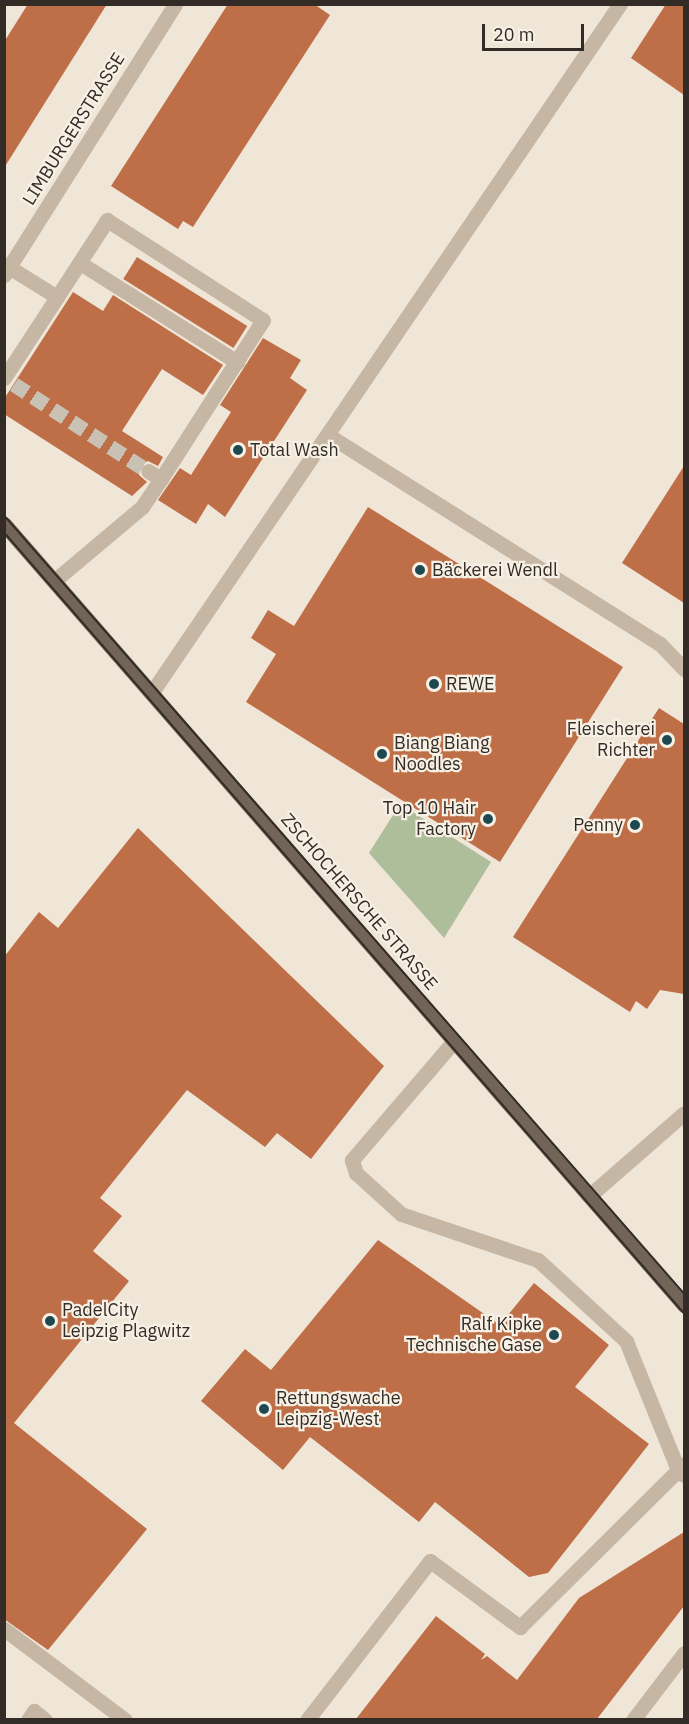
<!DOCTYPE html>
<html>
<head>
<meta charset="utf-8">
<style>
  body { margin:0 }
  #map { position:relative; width:689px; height:1724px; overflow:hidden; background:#efe6d8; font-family:"IBM Plex Sans",sans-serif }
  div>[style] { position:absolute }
  .green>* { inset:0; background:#aebd9a }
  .building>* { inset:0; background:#be6f47; transform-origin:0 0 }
  .minor-tunnel>* { height:15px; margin-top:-7.5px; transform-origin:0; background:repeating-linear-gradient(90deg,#c9c1b4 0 15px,transparent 0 23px) }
  .minor>* { height:15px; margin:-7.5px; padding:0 7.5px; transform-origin:7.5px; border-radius:7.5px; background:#c6b7a5 }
  .major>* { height:15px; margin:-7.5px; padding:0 7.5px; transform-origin:7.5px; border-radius:7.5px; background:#736458 }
  .tram>* { height:1.5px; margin:-0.75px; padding:0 0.75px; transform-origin:0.75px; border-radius:0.75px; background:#322b26 }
  .dots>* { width:16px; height:16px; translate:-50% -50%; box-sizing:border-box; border:3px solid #f7f0e4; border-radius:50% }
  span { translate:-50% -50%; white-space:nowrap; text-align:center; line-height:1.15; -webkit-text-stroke:4.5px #f7f0e4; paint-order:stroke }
  .street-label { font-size:18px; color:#322b26 }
  .poi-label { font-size:18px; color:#322b26 }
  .left { translate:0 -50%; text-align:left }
  .right { translate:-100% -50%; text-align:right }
  .frame { position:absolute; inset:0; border:6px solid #322b26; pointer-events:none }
  .scale { position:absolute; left:482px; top:24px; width:102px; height:27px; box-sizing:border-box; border:3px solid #322b26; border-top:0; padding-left:8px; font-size:18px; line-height:21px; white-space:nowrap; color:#322b26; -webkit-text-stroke:4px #f7f0e4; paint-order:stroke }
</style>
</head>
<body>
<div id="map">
  <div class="green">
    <i style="clip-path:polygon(400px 804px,491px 862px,444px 938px,369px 853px)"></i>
  </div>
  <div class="building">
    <i style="clip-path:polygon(28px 4px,107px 4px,4px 168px,4px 42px)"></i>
    <i style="clip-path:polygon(228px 4px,314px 4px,330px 15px,193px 227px,183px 221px,178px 229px,111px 186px)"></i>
    <i style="clip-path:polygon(666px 4px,684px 4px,684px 95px,631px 58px)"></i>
    <i style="left:137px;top:257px;width:130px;height:26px;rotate:32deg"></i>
    <i style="clip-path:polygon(73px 292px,103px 311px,113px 295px,223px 365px,203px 395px,162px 369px,122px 431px,163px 457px,158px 466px,148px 461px,140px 465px,139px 475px,147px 482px,132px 496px,4px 414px,4px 399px)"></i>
    <i style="clip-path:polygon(263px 338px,301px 360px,290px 378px,307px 390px,225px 517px,208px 504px,196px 524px,158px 500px,180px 468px,191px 475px,231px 412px,220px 405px)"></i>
    <i style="clip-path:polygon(684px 466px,684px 603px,622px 563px)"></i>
    <i style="clip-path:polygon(368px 507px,623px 667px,500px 862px,246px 702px,276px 654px,251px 638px,268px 610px,294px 626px)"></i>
    <i style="clip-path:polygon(659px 708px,684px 724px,684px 994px,660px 990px,647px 1009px,636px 1001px,630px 1012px,513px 937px)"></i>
    <i style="clip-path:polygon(138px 828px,384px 1066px,311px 1159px,277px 1133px,265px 1147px,187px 1090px,100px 1198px,122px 1216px,93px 1251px,129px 1281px,14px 1423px,147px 1529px,48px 1650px,4px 1619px,4px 957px,39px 912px,58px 928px)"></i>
    <i style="clip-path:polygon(378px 1240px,500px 1325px,534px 1283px,609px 1345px,575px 1387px,649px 1444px,548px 1573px,529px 1577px,435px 1502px,419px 1522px,310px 1437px,283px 1470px,201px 1401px,245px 1349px,271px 1370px)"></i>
    <i style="clip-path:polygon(684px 1532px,684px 1606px,597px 1719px,356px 1719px,436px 1616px,485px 1654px,481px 1660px,487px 1656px,517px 1680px,579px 1598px)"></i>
  </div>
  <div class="minor-tunnel">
    <i style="left:14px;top:384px;width:160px;rotate:33deg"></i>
  </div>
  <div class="minor">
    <i style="left:80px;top:263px;width:186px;rotate:32.2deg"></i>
    <i style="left:4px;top:275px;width:320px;rotate:-57.7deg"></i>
    <i style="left:57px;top:297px;width:92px;rotate:-57deg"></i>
    <i style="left:107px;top:220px;width:185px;rotate:32.7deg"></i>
    <i style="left:263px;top:320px;width:189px;rotate:122.7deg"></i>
    <i style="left:4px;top:378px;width:97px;rotate:-56.8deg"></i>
    <i style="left:57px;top:297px;width:57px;rotate:-148deg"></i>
    <i style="left:328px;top:435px;width:392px;rotate:32.2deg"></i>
    <i style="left:660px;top:644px;width:35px;rotate:46deg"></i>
    <i style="left:54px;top:581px;width:115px;rotate:-40.1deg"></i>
    <i style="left:142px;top:507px;width:34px;rotate:-56deg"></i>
    <i style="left:161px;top:479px;width:15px;rotate:-148deg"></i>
    <i style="left:152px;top:692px;width:832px;rotate:-55.78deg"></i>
    <i style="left:454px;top:1041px;width:157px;rotate:130.6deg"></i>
    <i style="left:352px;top:1160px;width:14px;rotate:73deg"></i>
    <i style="left:356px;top:1173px;width:61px;rotate:42.3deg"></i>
    <i style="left:401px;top:1214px;width:145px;rotate:18.6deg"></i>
    <i style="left:538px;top:1260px;width:120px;rotate:42.6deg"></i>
    <i style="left:626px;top:1341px;width:139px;rotate:68deg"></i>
    <i style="left:678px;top:1470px;width:8px;rotate:-45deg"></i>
    <i style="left:589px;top:1196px;width:126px;rotate:-41.1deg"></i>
    <i style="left:4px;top:1629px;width:151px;rotate:36.9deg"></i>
    <i style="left:28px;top:1720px;width:11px;rotate:-56deg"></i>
    <i style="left:34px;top:1711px;width:14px;rotate:39deg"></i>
    <i style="left:307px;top:1720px;width:201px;rotate:-52.3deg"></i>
    <i style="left:430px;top:1561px;width:112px;rotate:36.3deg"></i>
    <i style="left:520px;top:1627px;width:223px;rotate:-44.8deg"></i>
    <i style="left:678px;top:1470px;width:8px;rotate:40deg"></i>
    <i style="left:633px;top:1720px;width:84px;rotate:-52.7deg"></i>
  </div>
  <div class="major">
    <i style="left:4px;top:524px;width:1036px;rotate:48.95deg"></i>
  </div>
  <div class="tram">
    <i style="left:4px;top:515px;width:1033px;rotate:48.85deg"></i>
    <i style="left:4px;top:532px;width:1036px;rotate:48.95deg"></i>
  </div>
  <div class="dots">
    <i style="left:238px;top:450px;background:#1f4951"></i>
    <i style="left:420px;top:570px;background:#1f4951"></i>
    <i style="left:434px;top:684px;background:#1f4951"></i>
    <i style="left:667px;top:740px;background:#1f4951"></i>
    <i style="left:382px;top:754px;background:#1f4951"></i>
    <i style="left:488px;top:819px;background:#1f4951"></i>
    <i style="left:635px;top:825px;background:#1f4951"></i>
    <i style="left:50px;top:1321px;background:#1f4951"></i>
    <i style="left:554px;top:1335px;background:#1f4951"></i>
    <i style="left:264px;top:1409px;background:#1f4951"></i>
  </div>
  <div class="street-label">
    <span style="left:74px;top:129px;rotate:-58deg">LIMBURGERSTRASSE</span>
    <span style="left:359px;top:902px;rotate:49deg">ZSCHOCHERSCHE STRASSE</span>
  </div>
  <div class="poi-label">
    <span class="left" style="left:250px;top:450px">Total Wash</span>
    <span class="left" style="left:432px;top:570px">Bäckerei Wendl</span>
    <span class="left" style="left:446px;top:684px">REWE</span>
    <span class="right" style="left:655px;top:740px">Fleischerei<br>Richter</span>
    <span class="left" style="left:394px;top:754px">Biang Biang<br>Noodles</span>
    <span class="right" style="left:476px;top:819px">Top 10 Hair<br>Factory</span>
    <span class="right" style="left:623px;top:825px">Penny</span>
    <span class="left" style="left:62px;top:1321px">PadelCity<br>Leipzig Plagwitz</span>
    <span class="right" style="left:542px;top:1335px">Ralf Kipke<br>Technische Gase</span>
    <span class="left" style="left:276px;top:1409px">Rettungswache<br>Leipzig-West</span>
  </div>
  <div class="frame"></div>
  <div class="scale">20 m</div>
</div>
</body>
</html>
